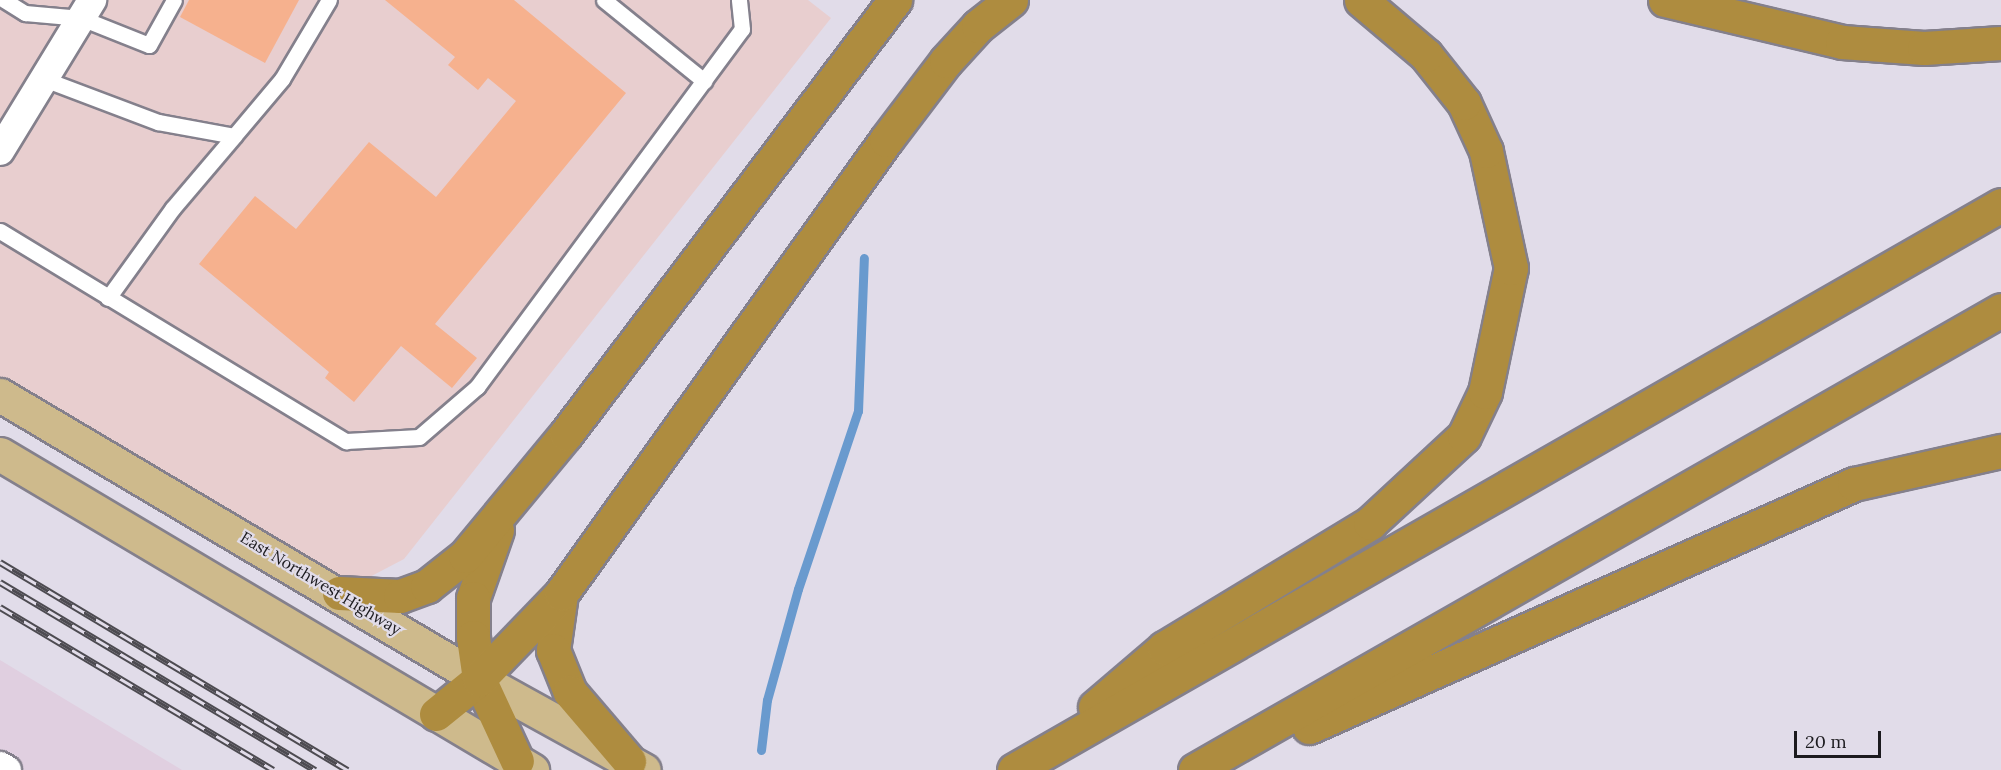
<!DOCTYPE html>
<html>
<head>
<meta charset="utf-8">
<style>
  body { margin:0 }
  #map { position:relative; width:2001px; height:770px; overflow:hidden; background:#e1dce9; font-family:Lora,serif }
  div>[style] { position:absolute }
  .commercial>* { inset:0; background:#e8cecf }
  .industrial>* { inset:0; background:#e0cfe0 }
  .stream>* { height:9px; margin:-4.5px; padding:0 4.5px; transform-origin:4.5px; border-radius:4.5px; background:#699ace }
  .building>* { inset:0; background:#f6b18e }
  .roads { filter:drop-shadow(2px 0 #84808c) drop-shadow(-2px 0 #84808c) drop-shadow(0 2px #84808c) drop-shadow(0 -2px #84808c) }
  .service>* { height:15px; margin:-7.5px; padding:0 7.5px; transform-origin:7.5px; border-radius:7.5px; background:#fff }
  .minor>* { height:28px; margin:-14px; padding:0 14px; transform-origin:14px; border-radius:14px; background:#fff }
  .primary>* { height:33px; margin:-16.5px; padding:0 16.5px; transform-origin:16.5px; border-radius:16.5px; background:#ceba8c }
  .motorway>* { height:33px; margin:-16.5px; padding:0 16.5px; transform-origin:16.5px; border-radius:16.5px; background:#ae8c3f }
  .rail>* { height:7px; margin-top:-3.5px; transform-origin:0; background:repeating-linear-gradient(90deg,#e1dce9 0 14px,#4d4b51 0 28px); box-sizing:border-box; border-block:2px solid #4d4b51 }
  span { translate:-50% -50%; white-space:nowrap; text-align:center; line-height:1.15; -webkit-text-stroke:4.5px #e1dce9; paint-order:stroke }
  .street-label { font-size:16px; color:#1b1a1e }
  .scale { position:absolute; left:1794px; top:731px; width:87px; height:27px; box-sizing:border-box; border:3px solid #1b1a1e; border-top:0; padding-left:8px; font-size:18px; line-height:21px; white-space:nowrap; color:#1b1a1e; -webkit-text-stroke:4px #e1dce9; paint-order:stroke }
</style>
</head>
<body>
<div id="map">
  <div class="commercial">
    <i style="clip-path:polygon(0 0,808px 0,831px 18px,404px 559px,339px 593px,0 395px)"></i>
  </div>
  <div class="industrial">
    <i style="clip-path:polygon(0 660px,182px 770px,0 770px)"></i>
  </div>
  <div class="stream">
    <i style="left:761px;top:750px;width:50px;rotate:-83.2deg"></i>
    <i style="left:767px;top:700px;width:115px;rotate:-74.4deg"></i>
    <i style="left:798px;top:589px;width:188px;rotate:-71.4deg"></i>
    <i style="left:858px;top:411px;width:153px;rotate:-87.8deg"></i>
  </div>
  <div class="building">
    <i style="clip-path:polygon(189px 0,299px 0,265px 63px,180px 17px)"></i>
    <i style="clip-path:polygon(385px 0,514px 0,626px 93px,435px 324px,477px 358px,452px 388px,401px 346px,354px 402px,325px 378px,329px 372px,199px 264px,255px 196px,296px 229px,369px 142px,436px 197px,516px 101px,488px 78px,478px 90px,448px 65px,455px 57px)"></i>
  </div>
  <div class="roads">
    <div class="service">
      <i style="left:4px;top:0;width:25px;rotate:32deg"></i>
      <i style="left:25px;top:13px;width:56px;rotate:5.1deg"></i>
      <i style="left:81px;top:18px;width:73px;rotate:21.7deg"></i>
      <i style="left:149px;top:45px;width:51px;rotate:-60.9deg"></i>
      <i style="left:604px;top:0;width:129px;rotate:39deg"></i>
      <i style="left:44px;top:79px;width:122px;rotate:20.7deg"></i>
      <i style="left:158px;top:122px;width:77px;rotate:10.4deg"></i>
      <i style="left:234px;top:136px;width:75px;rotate:-49.9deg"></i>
      <i style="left:282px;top:79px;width:92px;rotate:-59.3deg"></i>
      <i style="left:0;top:231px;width:405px;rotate:31.3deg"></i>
      <i style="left:346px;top:441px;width:73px;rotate:-3.1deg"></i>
      <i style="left:419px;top:437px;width:77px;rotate:-40.8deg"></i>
      <i style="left:477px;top:387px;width:445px;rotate:-53.5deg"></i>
      <i style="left:742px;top:29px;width:29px;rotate:-96deg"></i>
      <i style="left:108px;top:298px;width:111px;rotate:-54.2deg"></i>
      <i style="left:173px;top:208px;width:94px;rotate:-49.7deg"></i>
    </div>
    <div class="minor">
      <i style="left:0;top:151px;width:177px;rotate:-58.6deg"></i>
      <i style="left:0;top:766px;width:8px;rotate:30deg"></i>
    </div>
    <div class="primary">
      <i style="left:0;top:395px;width:557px;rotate:30.66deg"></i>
      <i style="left:479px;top:679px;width:188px;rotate:28.9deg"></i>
      <i style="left:0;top:454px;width:619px;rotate:30.71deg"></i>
    </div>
    <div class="motorway">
      <i style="left:1665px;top:0;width:182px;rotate:13.3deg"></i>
      <i style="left:1842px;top:42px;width:82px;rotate:4.2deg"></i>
      <i style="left:1924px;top:48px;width:77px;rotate:-3.7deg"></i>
      <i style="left:497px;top:530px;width:72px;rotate:109.4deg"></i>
      <i style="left:473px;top:598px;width:39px;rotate:90deg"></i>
      <i style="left:473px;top:637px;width:42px;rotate:81.9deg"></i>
      <i style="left:479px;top:679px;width:90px;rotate:65.1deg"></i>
      <i style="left:339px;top:593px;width:61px;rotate:2.8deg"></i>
      <i style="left:400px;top:596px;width:29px;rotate:-20deg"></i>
      <i style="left:427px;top:586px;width:48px;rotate:-38.3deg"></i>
      <i style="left:465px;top:556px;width:158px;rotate:-50.4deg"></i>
      <i style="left:566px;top:434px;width:545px;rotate:-52.84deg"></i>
      <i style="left:561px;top:594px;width:57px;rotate:98.1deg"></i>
      <i style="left:553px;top:650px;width:45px;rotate:68deg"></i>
      <i style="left:570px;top:692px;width:91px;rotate:49.5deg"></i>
      <i style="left:1095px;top:707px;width:91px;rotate:-40.5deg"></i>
      <i style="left:1164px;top:648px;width:241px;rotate:-31.2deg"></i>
      <i style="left:1370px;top:523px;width:128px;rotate:-42.8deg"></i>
      <i style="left:1464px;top:436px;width:49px;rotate:-64.5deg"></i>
      <i style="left:1485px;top:392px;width:127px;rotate:-78.2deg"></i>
      <i style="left:1511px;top:268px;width:120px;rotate:-102.1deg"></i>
      <i style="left:1486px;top:151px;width:53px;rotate:-114.6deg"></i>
      <i style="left:1464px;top:103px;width:61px;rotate:-128.4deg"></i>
      <i style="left:1426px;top:55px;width:85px;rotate:-139.8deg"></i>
      <i style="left:436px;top:714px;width:55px;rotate:-39.1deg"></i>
      <i style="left:479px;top:679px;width:118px;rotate:-46deg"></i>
      <i style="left:561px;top:594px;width:558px;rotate:-54.4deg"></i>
      <i style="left:886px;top:140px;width:99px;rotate:-52.8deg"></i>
      <i style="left:946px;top:61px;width:47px;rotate:-47.6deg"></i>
      <i style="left:978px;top:26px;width:42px;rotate:-38.2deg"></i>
      <i style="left:1309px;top:727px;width:597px;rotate:-24.03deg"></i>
      <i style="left:1854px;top:484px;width:151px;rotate:-12.7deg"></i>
      <i style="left:1014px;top:770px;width:1137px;rotate:-29.79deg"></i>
      <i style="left:1195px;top:770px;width:928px;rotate:-29.71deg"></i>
    </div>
  </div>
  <div class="rail">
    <i style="left:0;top:562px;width:405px;rotate:30.9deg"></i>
    <i style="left:0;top:582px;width:367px;rotate:30.8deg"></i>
    <i style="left:0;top:607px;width:318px;rotate:30.8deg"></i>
  </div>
  <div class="street-label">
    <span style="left:321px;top:583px;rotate:31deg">East Northwest Highway</span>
  </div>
  <div class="scale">20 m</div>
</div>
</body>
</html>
